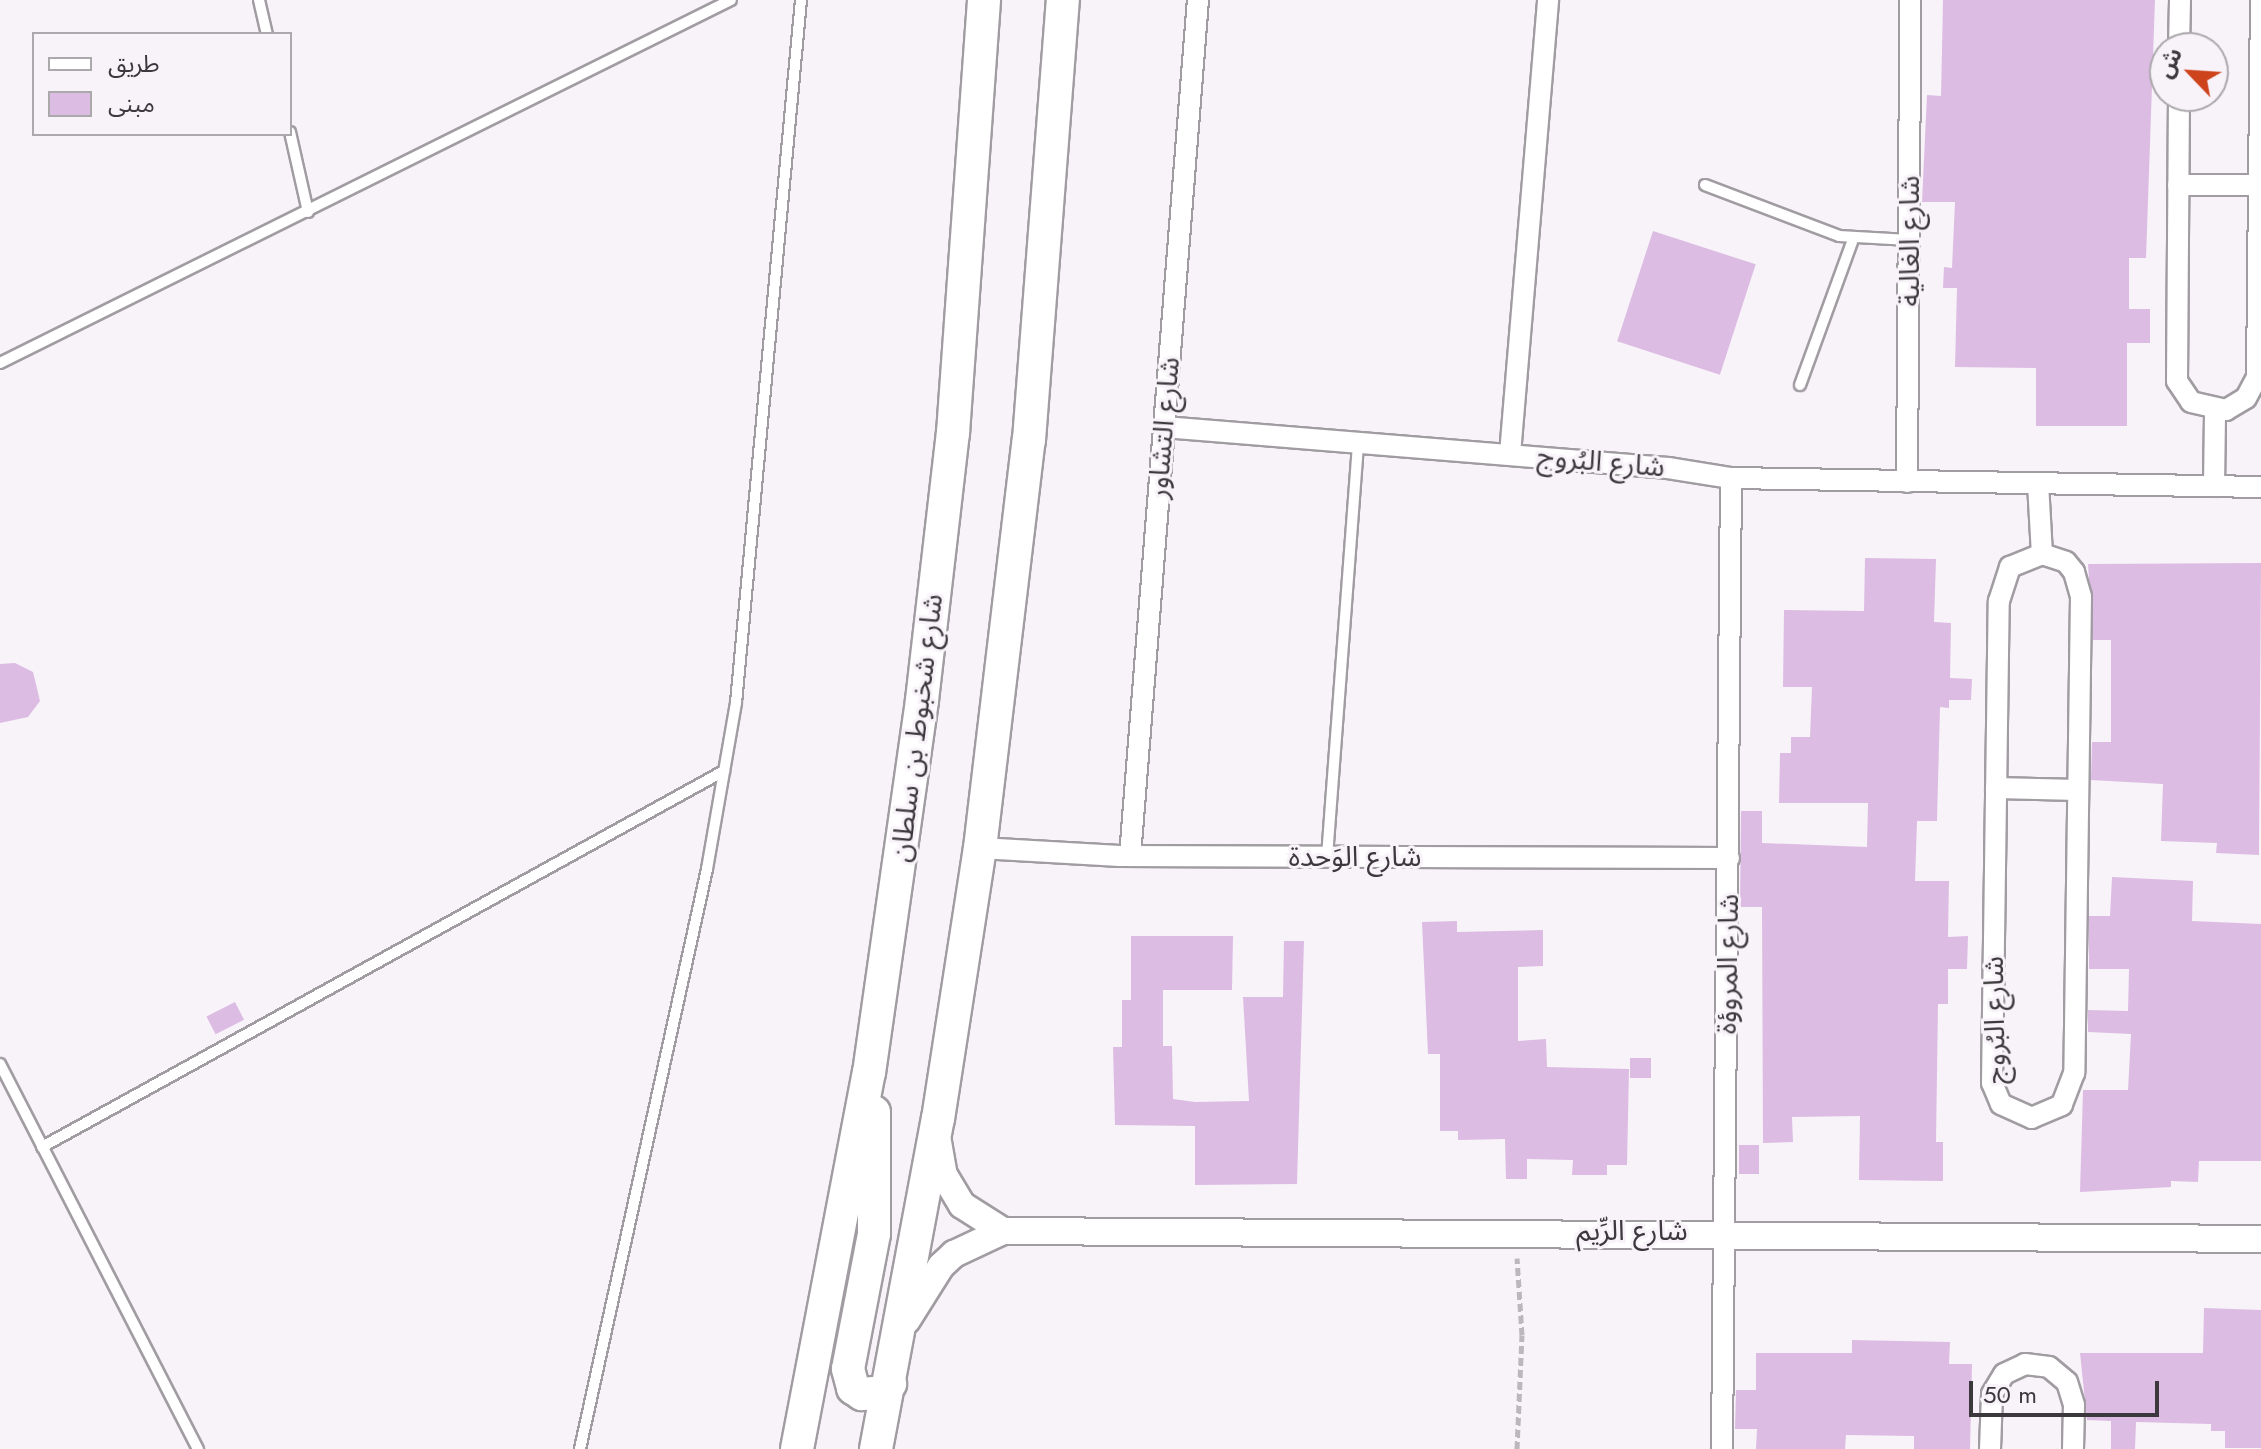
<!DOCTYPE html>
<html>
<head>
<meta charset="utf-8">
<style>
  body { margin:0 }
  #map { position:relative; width:2261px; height:1449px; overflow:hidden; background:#f8f3f9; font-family:Jost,"Noto Sans Arabic",sans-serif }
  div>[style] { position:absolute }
  .building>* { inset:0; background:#dcbce3; transform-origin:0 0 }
  .path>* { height:5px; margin-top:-2.5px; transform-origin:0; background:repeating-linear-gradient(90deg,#bbb7bc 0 8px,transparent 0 12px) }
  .roads { filter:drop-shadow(2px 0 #a19ca2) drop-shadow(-2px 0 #a19ca2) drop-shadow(0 2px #a19ca2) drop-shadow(0 -2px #a19ca2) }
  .service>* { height:10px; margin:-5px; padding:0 5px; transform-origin:5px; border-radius:5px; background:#fff }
  .minor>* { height:20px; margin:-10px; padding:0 10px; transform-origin:10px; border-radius:10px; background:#fff }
  .tertiary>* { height:26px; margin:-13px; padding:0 13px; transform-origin:13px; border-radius:13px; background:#fff }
  .primary>* { height:32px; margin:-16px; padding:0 16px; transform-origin:16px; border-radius:16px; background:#fff }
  span { translate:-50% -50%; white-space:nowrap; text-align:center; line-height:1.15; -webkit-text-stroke:6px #f8f3f9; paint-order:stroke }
  .street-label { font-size:28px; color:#3b393c }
  .legend { position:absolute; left:32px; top:32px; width:260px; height:104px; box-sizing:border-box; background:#f8f3f9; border:2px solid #aca9ad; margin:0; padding:10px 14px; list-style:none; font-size:24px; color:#3b393c }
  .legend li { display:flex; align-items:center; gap:16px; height:40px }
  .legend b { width:40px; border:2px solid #aca9ad }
  .north { position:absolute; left:2149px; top:32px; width:80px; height:80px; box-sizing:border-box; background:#f8f3f9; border:2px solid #aca9ad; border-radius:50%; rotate:295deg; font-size:22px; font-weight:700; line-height:32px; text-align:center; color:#3b393c }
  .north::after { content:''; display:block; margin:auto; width:28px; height:36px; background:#cc431c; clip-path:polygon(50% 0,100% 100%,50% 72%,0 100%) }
  .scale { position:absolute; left:1969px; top:1381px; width:190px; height:36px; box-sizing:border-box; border:4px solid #3b393c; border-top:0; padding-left:10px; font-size:24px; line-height:28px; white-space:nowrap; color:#3b393c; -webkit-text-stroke:6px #f8f3f9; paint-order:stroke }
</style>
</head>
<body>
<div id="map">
  <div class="building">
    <i style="clip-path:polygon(1943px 0,2155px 0,2146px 258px,2129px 258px,2129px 309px,2150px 309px,2150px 343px,2127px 343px,2127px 426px,2036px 426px,2036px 368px,1955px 367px,1957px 288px,1943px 288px,1944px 267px,1952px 268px,1955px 202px,1922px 202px,1927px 95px,1941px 96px)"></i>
    <i style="left:1653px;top:231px;width:108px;height:116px;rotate:18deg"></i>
    <i style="clip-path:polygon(1865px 558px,1936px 559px,1934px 622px,1951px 623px,1950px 678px,1972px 679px,1971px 700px,1949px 700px,1949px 708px,1940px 707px,1937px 821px,1917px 821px,1915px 881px,1949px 881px,1948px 937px,1968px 936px,1967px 969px,1948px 969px,1948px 1004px,1938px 1004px,1936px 1142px,1943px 1142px,1943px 1181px,1859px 1180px,1860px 1116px,1792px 1117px,1793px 1142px,1763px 1143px,1762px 907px,1740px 907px,1741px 811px,1762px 811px,1762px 843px,1867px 847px,1868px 803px,1779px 803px,1780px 753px,1791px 753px,1791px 737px,1810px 737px,1812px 687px,1783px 687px,1784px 610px,1864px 611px)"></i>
    <i style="clip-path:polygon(2261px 563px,2259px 855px,2216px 853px,2217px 843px,2161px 841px,2163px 784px,2091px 780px,2092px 742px,2111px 742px,2111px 640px,2093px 640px,2088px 564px)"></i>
    <i style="clip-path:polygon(15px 663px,33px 672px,40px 701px,28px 717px,0 723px,0 664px)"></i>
    <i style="clip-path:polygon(2112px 877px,2193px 881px,2192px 921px,2261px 924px,2261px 1161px,2199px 1161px,2198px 1182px,2171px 1181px,2171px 1187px,2080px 1192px,2083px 1090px,2128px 1090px,2131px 1034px,2088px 1032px,2088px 1010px,2128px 1011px,2129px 969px,2089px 969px,2089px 916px,2110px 916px)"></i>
    <i style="clip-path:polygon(1457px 921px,1457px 932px,1543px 930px,1543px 966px,1518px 967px,1518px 1041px,1546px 1039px,1547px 1067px,1629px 1069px,1627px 1165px,1607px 1165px,1607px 1175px,1572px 1175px,1573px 1160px,1527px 1159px,1527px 1179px,1506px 1179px,1505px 1139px,1458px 1140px,1458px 1131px,1440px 1131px,1440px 1054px,1428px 1054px,1422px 922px)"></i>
    <i style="clip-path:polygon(1131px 936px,1233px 936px,1232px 990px,1163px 990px,1163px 1046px,1172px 1046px,1173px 1099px,1195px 1102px,1249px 1101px,1243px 997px,1283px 997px,1284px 941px,1304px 941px,1297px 1184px,1195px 1185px,1195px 1126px,1115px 1125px,1113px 1047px,1122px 1047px,1122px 1000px,1131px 1000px)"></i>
    <i style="left:235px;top:1002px;width:20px;height:32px;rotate:63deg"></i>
    <i style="left:1630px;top:1058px;width:21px;height:20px"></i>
    <i style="left:1739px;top:1145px;width:20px;height:29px"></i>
    <i style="clip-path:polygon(2204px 1308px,2261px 1310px,2261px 1448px,2225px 1448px,2225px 1431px,2211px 1431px,2211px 1424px,2136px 1422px,2135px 1449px,2111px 1449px,2111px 1421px,2087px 1420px,2080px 1353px,2203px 1353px)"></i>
    <i style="clip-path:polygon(1852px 1340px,1950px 1342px,1949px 1364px,1972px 1364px,1970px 1449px,1914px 1449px,1914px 1436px,1846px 1435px,1845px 1449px,1756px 1449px,1757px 1429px,1735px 1429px,1736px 1390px,1756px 1390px,1756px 1353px,1852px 1353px)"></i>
  </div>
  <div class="path">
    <i style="left:1517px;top:1449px;width:114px;rotate:-87.5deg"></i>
    <i style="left:1522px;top:1335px;width:77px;rotate:-93.7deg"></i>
  </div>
  <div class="roads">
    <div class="service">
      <i style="left:259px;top:0;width:35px;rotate:77deg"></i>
      <i style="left:290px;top:132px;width:82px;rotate:77.3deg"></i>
      <i style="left:1705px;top:185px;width:143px;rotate:20.8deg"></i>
      <i style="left:1839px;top:236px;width:70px;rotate:3.3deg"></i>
      <i style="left:0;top:363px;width:816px;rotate:-26.41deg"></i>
      <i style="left:1800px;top:385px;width:155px;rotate:-70deg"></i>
      <i style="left:1327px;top:857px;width:416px;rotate:-85.7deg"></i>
      <i style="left:0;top:1064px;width:433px;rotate:62.8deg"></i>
      <i style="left:42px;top:1147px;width:779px;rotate:-28.87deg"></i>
      <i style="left:580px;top:1449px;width:594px;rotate:-77.65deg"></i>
      <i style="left:707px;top:869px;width:169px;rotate:-80.1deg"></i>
      <i style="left:736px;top:703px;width:706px;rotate:-84.72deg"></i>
    </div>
    <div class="minor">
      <i style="left:2179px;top:48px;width:48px;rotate:-88.8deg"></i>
      <i style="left:2179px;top:96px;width:285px;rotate:90.4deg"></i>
      <i style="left:2177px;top:381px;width:25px;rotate:56deg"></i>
      <i style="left:2191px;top:402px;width:36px;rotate:13deg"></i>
      <i style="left:2226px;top:410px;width:23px;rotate:-31deg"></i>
      <i style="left:2246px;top:398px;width:24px;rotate:-62deg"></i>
      <i style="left:2257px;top:377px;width:377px;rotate:-89.4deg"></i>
      <i style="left:2178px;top:185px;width:81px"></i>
      <i style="left:1164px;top:427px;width:506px;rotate:4.65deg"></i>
      <i style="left:1668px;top:468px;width:64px;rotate:9deg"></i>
      <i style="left:1731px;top:478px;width:530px;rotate:0.97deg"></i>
      <i style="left:1510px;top:454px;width:456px;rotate:-85.2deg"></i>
      <i style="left:1907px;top:482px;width:482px;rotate:-89.6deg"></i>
      <i style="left:2038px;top:483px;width:71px;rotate:86.8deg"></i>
      <i style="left:2214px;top:486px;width:75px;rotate:-89.2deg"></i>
      <i style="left:2042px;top:554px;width:25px;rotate:18deg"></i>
      <i style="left:2066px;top:562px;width:13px;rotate:51deg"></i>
      <i style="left:2074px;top:572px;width:26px;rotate:74deg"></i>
      <i style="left:2081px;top:597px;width:476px;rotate:90.8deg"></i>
      <i style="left:2074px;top:1073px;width:34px;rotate:111deg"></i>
      <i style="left:2062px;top:1105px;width:33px;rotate:157deg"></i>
      <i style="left:2032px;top:1118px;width:34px;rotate:-156deg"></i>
      <i style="left:2001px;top:1104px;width:23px;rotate:-113deg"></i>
      <i style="left:1992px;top:1083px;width:482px;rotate:-89.2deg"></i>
      <i style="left:1999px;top:601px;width:36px;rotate:-72deg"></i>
      <i style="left:2010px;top:567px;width:35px;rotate:-22deg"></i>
      <i style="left:1996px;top:788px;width:82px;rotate:1.4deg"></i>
      <i style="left:980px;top:848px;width:140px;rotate:3.3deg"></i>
      <i style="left:1120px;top:856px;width:609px;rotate:0.19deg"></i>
      <i style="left:1130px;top:856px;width:859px;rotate:-85.46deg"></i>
      <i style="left:1722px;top:1449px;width:971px;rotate:-89.47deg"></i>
      <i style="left:1990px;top:1449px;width:55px;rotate:-87.9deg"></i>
      <i style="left:1992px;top:1394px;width:23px;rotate:-59deg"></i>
      <i style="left:2004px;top:1374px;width:23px;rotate:-25deg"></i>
      <i style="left:2025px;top:1364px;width:24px;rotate:7deg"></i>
      <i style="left:2049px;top:1367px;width:23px;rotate:40deg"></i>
      <i style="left:2067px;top:1382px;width:24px;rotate:73deg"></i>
      <i style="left:2074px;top:1405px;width:44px;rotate:91.3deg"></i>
    </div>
    <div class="tertiary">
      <i style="left:938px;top:1142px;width:34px;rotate:80deg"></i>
      <i style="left:944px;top:1175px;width:35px;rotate:59deg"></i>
      <i style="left:962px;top:1205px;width:49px;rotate:32.4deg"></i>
      <i style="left:1003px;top:1231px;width:1258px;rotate:0.36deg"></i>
      <i style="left:907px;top:1320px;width:64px;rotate:-57.8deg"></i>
      <i style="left:941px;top:1266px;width:18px;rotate:-43deg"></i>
      <i style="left:954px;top:1254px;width:54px;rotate:-25.1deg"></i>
    </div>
    <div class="primary">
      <i style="left:874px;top:1112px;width:122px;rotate:90deg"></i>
      <i style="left:874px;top:1234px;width:137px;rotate:100.9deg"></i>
      <i style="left:848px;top:1369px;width:20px;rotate:75deg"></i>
      <i style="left:853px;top:1388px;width:11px;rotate:34deg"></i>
      <i style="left:862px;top:1394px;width:21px;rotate:-5deg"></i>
      <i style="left:883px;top:1392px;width:11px;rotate:-49deg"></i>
      <i style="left:797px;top:1449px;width:383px;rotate:-79.2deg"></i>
      <i style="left:869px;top:1073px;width:377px;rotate:-81.9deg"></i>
      <i style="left:922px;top:700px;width:269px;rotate:-83.4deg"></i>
      <i style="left:953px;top:433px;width:434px;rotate:-85.9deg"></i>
      <i style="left:876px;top:1449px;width:336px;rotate:-79.4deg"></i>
      <i style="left:938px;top:1119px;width:274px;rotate:-81.2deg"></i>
      <i style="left:980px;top:848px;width:411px;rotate:-83.2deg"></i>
      <i style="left:1029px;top:440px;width:441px;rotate:-85.6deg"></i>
    </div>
  </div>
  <div class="street-label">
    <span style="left:1910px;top:241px;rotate:-90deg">شارع الغالية</span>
    <span style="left:1164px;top:428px;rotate:-85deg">شارع التشاور</span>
    <span style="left:1601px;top:462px;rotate:5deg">شارع البُروج</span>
    <span style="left:917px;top:728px;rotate:-83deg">شارع شخبوط بن سلطان</span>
    <span style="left:1355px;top:857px">شارع الوَحدة</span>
    <span style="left:1728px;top:964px;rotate:-89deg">شارع المروؤة</span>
    <span style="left:1995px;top:1020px;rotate:-91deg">شارع البُروج</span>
    <span style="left:1632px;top:1231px">شارع الرِّيم</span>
  </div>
  <ul class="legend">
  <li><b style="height:10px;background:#fff"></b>طريق</li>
  <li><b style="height:22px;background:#dcbce3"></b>مبنى</li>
  </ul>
  <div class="north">ش</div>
  <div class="scale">50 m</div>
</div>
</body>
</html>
